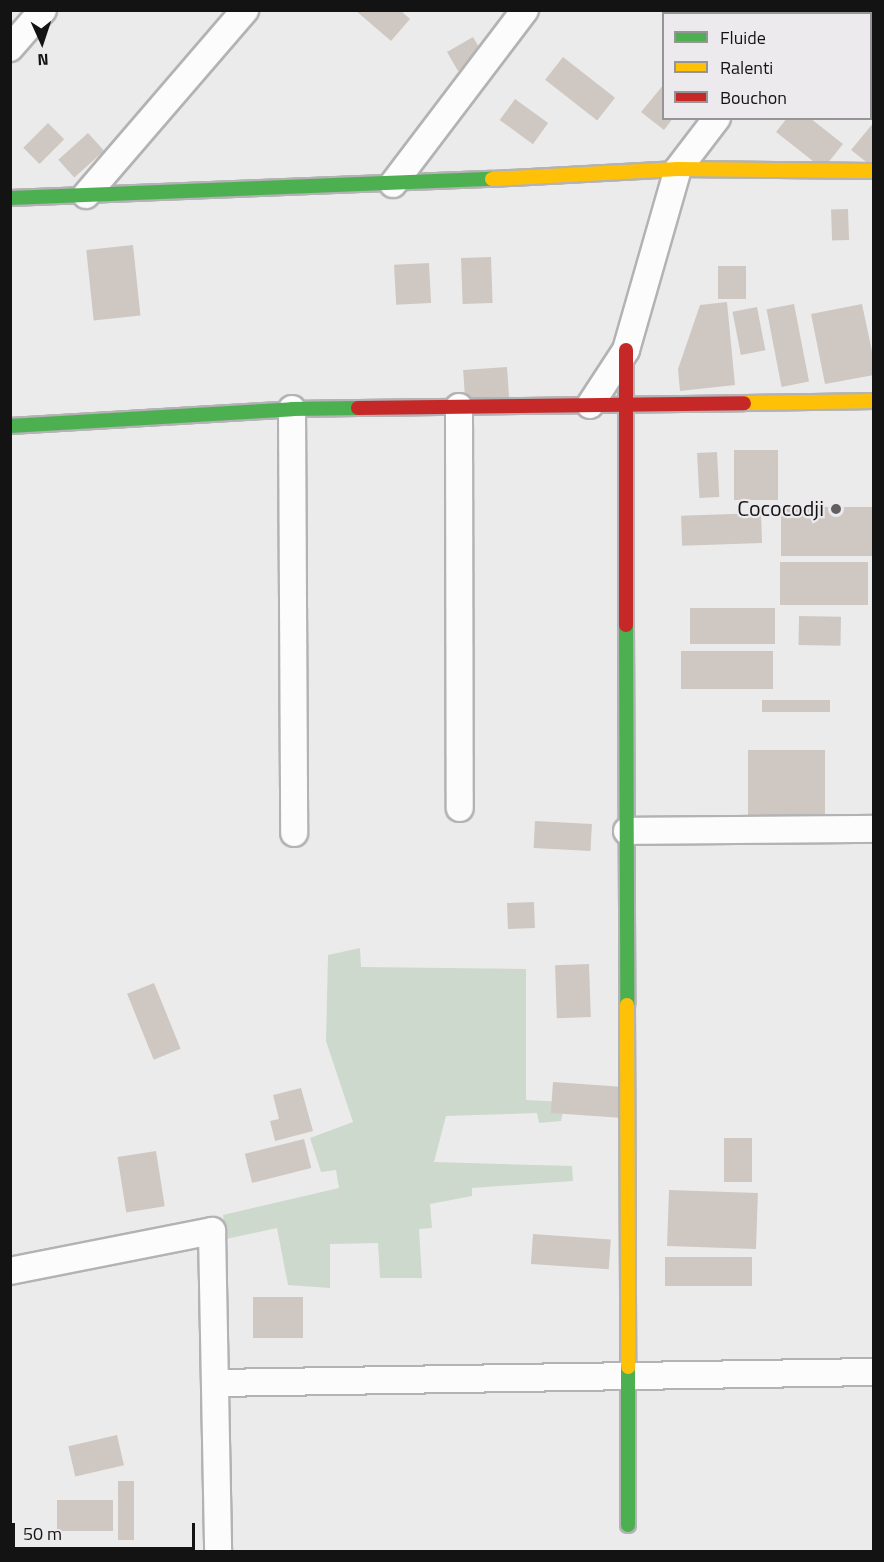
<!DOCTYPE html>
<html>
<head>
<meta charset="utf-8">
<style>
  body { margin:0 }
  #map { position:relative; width:884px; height:1562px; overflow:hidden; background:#ecebec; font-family:"Titillium Web",sans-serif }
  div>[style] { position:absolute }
  .green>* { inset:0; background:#cdd9cc }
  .building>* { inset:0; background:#cfc8c2; transform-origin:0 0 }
  .roads { filter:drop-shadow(2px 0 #b3b2b4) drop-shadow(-2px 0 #b3b2b4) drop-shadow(0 2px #b3b2b4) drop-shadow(0 -2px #b3b2b4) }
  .street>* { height:26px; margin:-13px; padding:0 13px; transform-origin:13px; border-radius:13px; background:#fcfcfc }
  .fast>* { height:14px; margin:-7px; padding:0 7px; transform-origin:7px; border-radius:7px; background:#4caf50 }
  .slow>* { height:14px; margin:-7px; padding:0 7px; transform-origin:7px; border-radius:7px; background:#ffc107 }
  .jam>* { height:14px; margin:-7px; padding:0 7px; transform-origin:7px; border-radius:7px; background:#c62828 }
  .dots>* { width:16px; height:16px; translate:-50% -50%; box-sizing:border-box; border:3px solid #eceaed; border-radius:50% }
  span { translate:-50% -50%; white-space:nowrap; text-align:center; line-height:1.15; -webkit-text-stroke:4.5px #eceaed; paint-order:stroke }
  .poi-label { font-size:22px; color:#141314 }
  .right { translate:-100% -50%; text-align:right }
  .frame { position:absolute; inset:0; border:12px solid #141314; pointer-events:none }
  .legend { position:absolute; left:662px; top:12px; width:210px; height:108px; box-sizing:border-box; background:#eceaed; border:2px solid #969496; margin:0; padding:8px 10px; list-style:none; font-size:18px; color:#141314 }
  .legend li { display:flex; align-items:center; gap:12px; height:30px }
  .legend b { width:30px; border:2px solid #969496 }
  .north { position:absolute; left:12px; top:12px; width:60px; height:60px; -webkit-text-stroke:4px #eceaed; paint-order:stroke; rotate:177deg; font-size:16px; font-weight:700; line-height:24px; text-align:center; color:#141314 }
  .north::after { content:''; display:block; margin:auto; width:21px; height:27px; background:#141314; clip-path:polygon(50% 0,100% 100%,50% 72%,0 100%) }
  .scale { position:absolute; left:12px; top:1523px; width:183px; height:27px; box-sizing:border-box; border:3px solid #141314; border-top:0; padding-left:8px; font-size:18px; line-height:21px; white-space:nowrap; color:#141314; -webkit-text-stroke:4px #eceaed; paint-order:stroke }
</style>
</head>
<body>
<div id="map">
  <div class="green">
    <i style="clip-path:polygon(360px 948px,361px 967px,526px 969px,526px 1100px,565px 1102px,561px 1121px,539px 1123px,537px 1113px,446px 1116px,434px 1162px,572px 1166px,573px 1181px,472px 1188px,472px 1196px,430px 1204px,432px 1228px,419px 1229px,422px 1278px,380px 1278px,378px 1243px,330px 1244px,330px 1288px,288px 1285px,277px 1228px,226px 1239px,223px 1215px,339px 1188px,336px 1170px,321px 1172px,310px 1138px,353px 1122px,326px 1041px,328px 955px)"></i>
  </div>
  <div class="building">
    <i style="clip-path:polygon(355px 10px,400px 10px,410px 19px,391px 41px)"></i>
    <i style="left:870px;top:29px;width:4px;height:31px;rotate:27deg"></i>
    <i style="left:473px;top:37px;width:22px;height:30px;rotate:60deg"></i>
    <i style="left:563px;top:57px;width:66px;height:29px;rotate:38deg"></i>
    <i style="clip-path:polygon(870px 75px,874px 77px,874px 100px,870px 98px)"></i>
    <i style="clip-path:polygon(664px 84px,664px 118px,673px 118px,664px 130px,641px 112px)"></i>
    <i style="left:515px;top:99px;width:41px;height:26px;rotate:36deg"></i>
    <i style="clip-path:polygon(787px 118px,810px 118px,843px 144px,823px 169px,776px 132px)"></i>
    <i style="clip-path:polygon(874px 122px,874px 168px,851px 150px)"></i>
    <i style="left:48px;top:123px;width:23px;height:35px;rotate:45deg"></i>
    <i style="left:88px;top:133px;width:24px;height:40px;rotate:48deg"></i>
    <i style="left:848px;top:209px;width:31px;height:17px;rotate:88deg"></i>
    <i style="left:133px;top:245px;width:71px;height:47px;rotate:84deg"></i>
    <i style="left:491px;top:257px;width:46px;height:30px;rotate:88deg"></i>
    <i style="left:429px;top:263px;width:40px;height:35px;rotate:87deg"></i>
    <i style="left:718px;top:266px;width:28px;height:33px"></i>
    <i style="clip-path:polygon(727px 302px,735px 385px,680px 391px,678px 369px,700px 305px)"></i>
    <i style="left:794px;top:304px;width:79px;height:28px;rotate:79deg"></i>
    <i style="clip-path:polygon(862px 304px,874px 361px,874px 375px,825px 384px,811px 314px)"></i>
    <i style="left:757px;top:307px;width:44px;height:25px;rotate:79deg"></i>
    <i style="left:507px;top:367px;width:31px;height:44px;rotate:86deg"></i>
    <i style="left:734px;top:450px;width:44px;height:50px"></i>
    <i style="left:717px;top:452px;width:45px;height:20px;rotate:87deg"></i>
    <i style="left:781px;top:507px;width:92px;height:49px"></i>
    <i style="left:761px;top:513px;width:30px;height:80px;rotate:88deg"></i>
    <i style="left:780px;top:562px;width:88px;height:43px"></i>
    <i style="left:690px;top:608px;width:85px;height:36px"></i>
    <i style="left:799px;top:616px;width:42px;height:29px;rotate:1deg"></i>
    <i style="left:681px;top:651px;width:92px;height:38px"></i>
    <i style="left:762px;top:700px;width:68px;height:12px"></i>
    <i style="left:748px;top:750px;width:77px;height:69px"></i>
    <i style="left:535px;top:821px;width:57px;height:27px;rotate:3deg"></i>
    <i style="left:534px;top:902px;width:26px;height:27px;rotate:88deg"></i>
    <i style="left:589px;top:964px;width:53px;height:34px;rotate:88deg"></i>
    <i style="left:154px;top:983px;width:71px;height:29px;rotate:68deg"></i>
    <i style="left:553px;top:1082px;width:68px;height:31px;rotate:4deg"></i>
    <i style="clip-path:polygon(301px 1088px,313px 1131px,275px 1141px,270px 1121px,279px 1119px,273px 1095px)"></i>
    <i style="left:752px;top:1138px;width:44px;height:28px;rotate:90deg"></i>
    <i style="left:304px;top:1139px;width:30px;height:61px;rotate:76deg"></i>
    <i style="left:156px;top:1151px;width:56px;height:39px;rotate:81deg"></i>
    <i style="left:669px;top:1190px;width:89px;height:56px;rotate:2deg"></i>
    <i style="left:533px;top:1234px;width:78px;height:30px;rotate:4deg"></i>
    <i style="left:752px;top:1257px;width:29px;height:87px;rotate:90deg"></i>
    <i style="left:253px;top:1297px;width:50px;height:41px"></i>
    <i style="left:117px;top:1435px;width:31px;height:50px;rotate:77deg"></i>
    <i style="left:118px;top:1481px;width:16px;height:59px"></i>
    <i style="left:57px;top:1500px;width:56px;height:31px"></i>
  </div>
  <div class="roads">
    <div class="street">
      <i style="left:787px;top:10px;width:6px;rotate:39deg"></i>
      <i style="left:10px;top:48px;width:50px;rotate:-49deg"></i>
      <i style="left:393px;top:184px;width:218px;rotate:-52.8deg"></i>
      <i style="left:86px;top:195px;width:244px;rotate:-49.3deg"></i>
      <i style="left:590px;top:405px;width:66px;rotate:-56.8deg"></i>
      <i style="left:626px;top:350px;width:188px;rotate:-74deg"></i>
      <i style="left:678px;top:169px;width:64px;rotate:-52.6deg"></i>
      <i style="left:459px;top:407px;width:401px;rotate:89.9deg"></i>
      <i style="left:292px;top:409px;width:424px;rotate:89.7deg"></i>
      <i style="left:627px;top:831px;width:247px;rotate:-0.5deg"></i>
      <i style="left:10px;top:1271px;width:206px;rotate:-11.2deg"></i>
      <i style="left:212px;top:1231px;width:321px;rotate:88.9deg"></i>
      <i style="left:216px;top:1383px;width:658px;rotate:-0.96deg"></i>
    </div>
    <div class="fast">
      <i style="left:10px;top:198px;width:482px;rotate:-2.3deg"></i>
      <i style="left:10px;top:426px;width:283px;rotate:-3.4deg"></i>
      <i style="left:292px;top:409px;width:66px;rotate:-0.9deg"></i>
      <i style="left:626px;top:625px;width:380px;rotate:89.8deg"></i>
      <i style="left:628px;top:1367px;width:158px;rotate:90deg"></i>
    </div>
    <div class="slow">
      <i style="left:492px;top:179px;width:186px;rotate:-3.1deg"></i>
      <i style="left:678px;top:169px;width:196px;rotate:0.6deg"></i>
      <i style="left:744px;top:403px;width:130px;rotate:-0.9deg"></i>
      <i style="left:627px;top:1005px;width:362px;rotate:89.8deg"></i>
    </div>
    <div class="jam">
      <i style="left:626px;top:350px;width:275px;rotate:90deg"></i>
      <i style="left:358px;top:408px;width:386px;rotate:-0.7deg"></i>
    </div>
  </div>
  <div class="dots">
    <i style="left:836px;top:509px;background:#605f60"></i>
  </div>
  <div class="poi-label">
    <span class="right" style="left:824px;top:509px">Cococodji</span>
  </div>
  <div class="frame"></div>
  <ul class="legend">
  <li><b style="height:8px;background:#4caf50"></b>Fluide</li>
  <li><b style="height:8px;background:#ffc107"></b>Ralenti</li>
  <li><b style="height:8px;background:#c62828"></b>Bouchon</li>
  </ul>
  <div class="north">N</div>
  <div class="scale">50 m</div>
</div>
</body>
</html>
